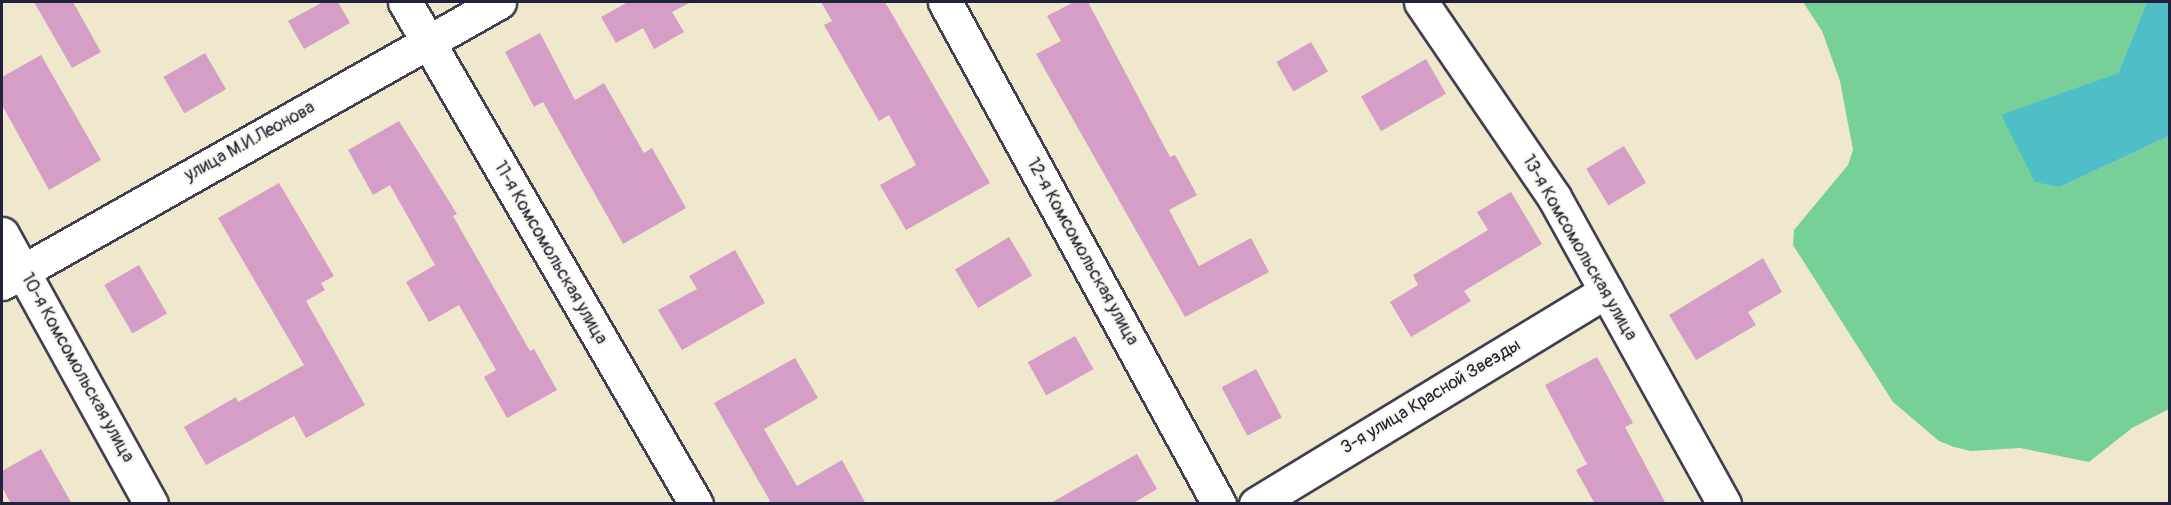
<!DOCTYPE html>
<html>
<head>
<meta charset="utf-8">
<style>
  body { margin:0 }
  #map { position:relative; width:2171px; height:505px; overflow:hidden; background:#f0e8cd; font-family:Pangolin,sans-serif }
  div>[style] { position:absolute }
  .green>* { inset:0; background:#76d097 }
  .water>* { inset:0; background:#50bec6 }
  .building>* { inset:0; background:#d59ec6; transform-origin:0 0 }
  .roads { filter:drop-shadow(2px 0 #414051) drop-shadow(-2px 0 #414051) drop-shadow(0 2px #414051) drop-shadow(0 -2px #414051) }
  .minor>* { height:33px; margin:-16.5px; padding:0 16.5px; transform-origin:16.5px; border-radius:16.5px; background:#fff }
  .major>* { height:33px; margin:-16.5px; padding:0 16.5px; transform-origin:16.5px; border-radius:16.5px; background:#fff }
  span { translate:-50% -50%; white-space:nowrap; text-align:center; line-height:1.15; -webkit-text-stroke:4.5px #fbf7ec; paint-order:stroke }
  .street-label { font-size:18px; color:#22223b }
  .frame { position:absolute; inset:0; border:3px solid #22223b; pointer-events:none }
</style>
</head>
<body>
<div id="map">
  <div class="green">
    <i style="clip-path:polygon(1803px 2px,2147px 2px,2118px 73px,2001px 116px,2060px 187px,2169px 136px,2169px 409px,2132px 428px,2089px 462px,2020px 448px,1971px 451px,1954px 447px,1939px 441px,1893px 402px,1793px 245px,1794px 230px,1848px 165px,1853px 150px,1840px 81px,1822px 31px)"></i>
  </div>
  <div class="water">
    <i style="clip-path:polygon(2147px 2px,2169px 2px,2169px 136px,2060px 187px,2035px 182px,2001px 115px,2118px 73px)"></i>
  </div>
  <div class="building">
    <i style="clip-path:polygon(34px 2px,73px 2px,101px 52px,72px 68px)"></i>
    <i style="clip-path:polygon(323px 2px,338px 2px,350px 23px,304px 49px,288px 21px)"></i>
    <i style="clip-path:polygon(628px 2px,691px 2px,672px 12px,684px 32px,654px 49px,643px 28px,616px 43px,601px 17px)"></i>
    <i style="clip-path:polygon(821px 2px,885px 2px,990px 183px,906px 230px,880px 185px,916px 165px,889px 115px,879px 121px,824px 25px,832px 21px)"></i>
    <i style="clip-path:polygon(1074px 2px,1088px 2px,1170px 157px,1175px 155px,1197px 195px,1169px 210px,1199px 266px,1251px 238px,1269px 272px,1185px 317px,1036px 54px,1061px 41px,1047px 16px)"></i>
    <i style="clip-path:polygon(540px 33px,575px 100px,604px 83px,644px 153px,652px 148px,686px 208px,623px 244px,543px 102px,534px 107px,505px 52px)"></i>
    <i style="left:1311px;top:42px;width:34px;height:40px;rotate:60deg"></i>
    <i style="left:205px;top:53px;width:42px;height:48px;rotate:60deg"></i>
    <i style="clip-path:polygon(41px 55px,101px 160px,49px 190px,2px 105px,2px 77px)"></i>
    <i style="left:1426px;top:59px;width:40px;height:75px;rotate:60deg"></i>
    <i style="clip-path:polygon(399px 121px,457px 214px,453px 216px,530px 351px,534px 349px,557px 390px,507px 418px,484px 377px,496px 370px,459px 305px,429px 322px,406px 282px,435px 265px,390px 185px,373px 195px,348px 150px)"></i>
    <i style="left:1624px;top:146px;width:43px;height:44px;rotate:59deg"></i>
    <i style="clip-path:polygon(279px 183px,334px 276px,321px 283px,325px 290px,306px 301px,365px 405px,306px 438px,294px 416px,206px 465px,184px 427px,236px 397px,238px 402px,304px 365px,218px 218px)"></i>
    <i style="clip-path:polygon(1511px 192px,1542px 244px,1464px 291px,1471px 301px,1411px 337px,1390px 302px,1418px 285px,1413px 275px,1488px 230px,1477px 212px)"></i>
    <i style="left:1009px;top:237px;width:45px;height:63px;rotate:59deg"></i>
    <i style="clip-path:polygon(735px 250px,765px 303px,682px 350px,658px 310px,697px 289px,689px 276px)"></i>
    <i style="clip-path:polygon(1763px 258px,1782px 292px,1748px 312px,1756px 325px,1696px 360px,1669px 315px)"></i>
    <i style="left:139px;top:265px;width:56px;height:40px;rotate:60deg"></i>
    <i style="left:1075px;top:336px;width:38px;height:54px;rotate:61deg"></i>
    <i style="clip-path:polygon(1597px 357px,1633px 423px,1625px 427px,1666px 504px,1595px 504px,1576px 470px,1587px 464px,1545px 385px)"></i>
    <i style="clip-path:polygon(795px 358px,818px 398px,764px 429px,797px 486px,842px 460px,866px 504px,766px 504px,770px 501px,714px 403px)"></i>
    <i style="left:1256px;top:369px;width:55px;height:39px;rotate:62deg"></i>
    <i style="clip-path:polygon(41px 449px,72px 504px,11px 504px,2px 487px,2px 471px)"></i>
    <i style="clip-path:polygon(1137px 454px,1157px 489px,1132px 504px,1049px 504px)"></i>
  </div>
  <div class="roads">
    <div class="minor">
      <i style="left:405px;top:2px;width:580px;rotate:59.9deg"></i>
      <i style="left:945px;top:2px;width:572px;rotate:61.37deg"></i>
      <i style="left:1421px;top:2px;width:236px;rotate:55.7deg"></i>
      <i style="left:1554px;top:197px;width:351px;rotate:61deg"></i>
      <i style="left:2px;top:234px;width:308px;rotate:61.1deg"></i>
      <i style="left:1256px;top:504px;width:410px;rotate:-31.3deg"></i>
    </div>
    <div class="major">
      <i style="left:2px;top:283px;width:571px;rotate:-29.48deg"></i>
    </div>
  </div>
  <div class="street-label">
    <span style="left:250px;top:142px;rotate:-29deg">улица М.И.Леонова</span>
    <span style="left:1579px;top:248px;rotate:60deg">13-я Комсомольская улица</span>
    <span style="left:1082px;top:252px;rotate:61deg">12-я Комсомольская улица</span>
    <span style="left:550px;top:253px;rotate:60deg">11-я Комсомольская улица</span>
    <span style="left:77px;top:368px;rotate:61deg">10-я Комсомольская улица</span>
    <span style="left:1431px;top:397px;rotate:-31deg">3-я улица Красной Звезды</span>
  </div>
  <div class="frame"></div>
</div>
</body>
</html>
